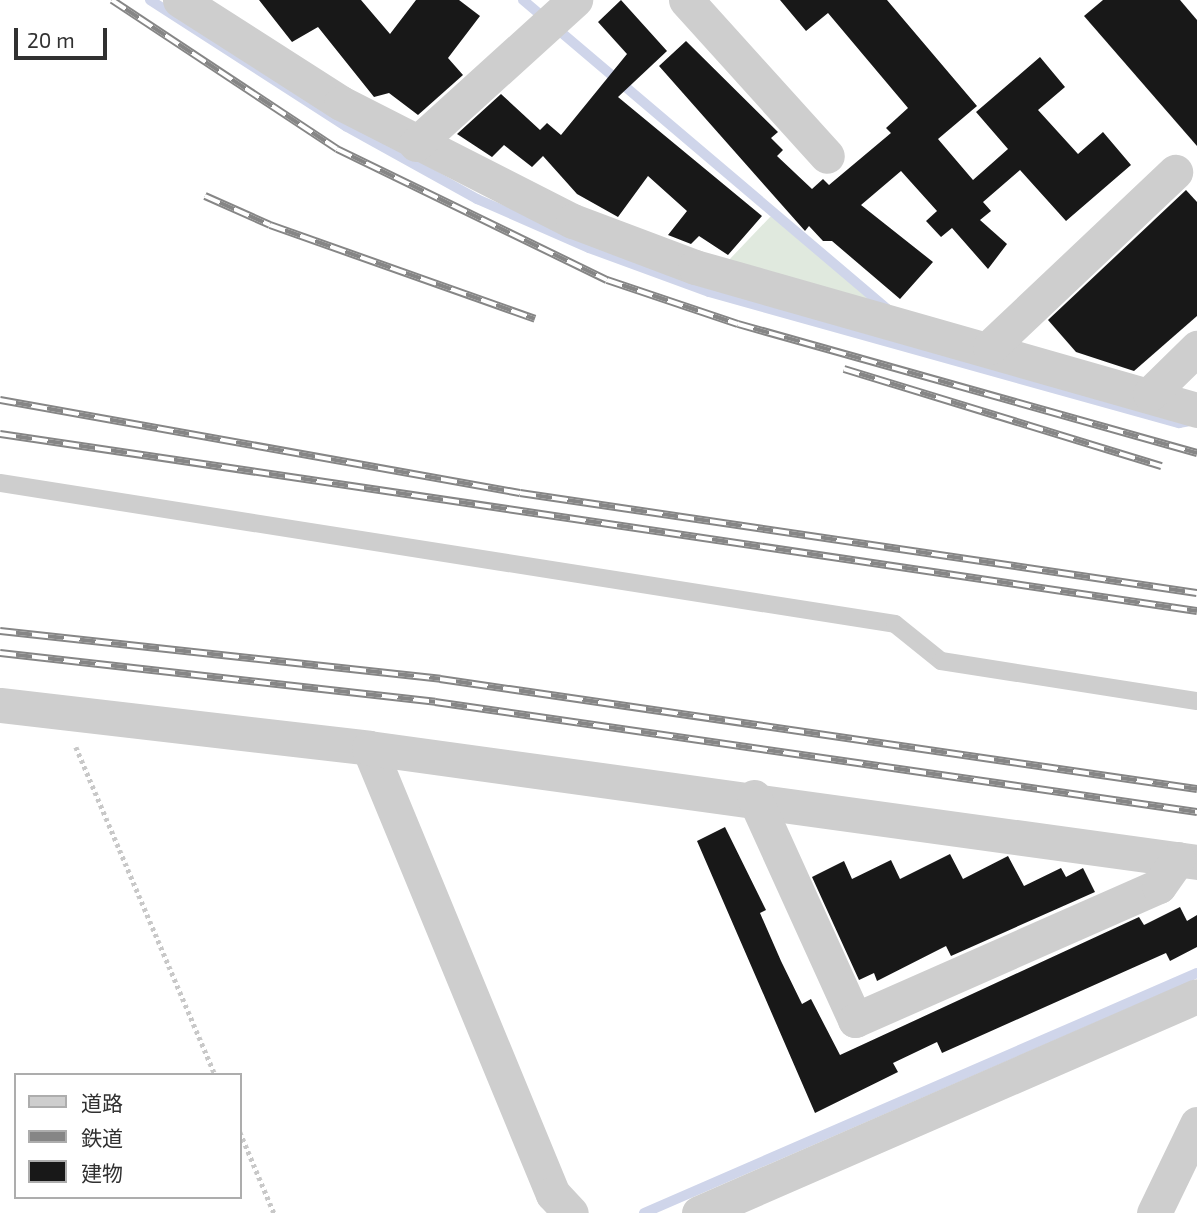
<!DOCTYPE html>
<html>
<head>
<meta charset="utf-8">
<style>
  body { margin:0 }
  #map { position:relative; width:1197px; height:1213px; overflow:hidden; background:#fff; font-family:"Exo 2","Noto Sans JP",sans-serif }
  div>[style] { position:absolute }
  .green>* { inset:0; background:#e0e9de }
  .stream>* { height:10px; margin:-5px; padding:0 5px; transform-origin:5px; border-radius:5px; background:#cfd5ea }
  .building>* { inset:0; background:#181818 }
  .path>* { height:4.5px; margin-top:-2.25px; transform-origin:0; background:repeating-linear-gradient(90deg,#c8c8c8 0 3.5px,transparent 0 7px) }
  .service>* { height:18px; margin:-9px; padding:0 9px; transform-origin:9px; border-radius:9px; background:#cecece }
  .minor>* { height:35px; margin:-17.5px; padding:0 17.5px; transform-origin:17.5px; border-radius:17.5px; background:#cecece }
  .rail>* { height:8px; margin-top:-4px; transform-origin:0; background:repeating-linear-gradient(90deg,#fff 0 16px,#868686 0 32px); box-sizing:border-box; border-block:2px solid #868686 }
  span { translate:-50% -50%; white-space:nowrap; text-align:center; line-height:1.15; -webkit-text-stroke:7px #fff; paint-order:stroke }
  .legend { position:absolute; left:14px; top:1073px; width:228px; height:126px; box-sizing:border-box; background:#fff; border:2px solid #adadad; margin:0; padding:9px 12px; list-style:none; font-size:21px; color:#313131 }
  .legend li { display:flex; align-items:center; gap:14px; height:35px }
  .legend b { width:35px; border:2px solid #adadad }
  .scale { position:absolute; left:14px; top:28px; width:93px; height:32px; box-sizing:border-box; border:4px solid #313131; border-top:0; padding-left:9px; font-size:21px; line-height:24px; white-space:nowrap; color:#313131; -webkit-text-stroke:5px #fff; paint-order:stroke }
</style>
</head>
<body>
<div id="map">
  <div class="green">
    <i style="clip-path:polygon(771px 216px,875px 302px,728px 261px)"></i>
  </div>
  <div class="stream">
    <i style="left:150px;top:0;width:234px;rotate:32.8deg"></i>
    <i style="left:347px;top:127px;width:149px;rotate:29deg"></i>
    <i style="left:477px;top:199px;width:122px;rotate:23.6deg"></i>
    <i style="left:589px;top:248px;width:128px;rotate:20.1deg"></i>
    <i style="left:709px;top:292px;width:488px;rotate:15.6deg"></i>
    <i style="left:1179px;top:423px;width:11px;rotate:-10deg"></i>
    <i style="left:523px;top:0;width:477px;rotate:40.3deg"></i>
    <i style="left:644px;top:1213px;width:603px;rotate:-23.46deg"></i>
  </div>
  <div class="building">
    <i style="clip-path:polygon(259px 0,361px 0,390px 34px,416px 0,459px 0,480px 16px,448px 58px,463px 75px,418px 115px,389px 93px,374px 97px,318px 27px,292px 42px)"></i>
    <i style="clip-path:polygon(621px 0,667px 51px,618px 97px,762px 216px,728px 255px,699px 236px,691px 244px,668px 235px,687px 211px,648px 176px,618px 217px,577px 194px,543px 156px,532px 167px,504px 145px,492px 157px,457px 134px,501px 94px,540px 130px,547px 123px,561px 135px,627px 54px,598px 22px)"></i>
    <i style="clip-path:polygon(780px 0,887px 0,977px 106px,938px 139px,973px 180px,1008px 149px,976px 112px,1040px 57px,1065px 87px,1038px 110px,1078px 154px,1103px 132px,1131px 165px,1066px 221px,1020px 170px,983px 202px,991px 211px,980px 220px,1007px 244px,988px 269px,952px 228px,941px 237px,926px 221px,937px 211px,901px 171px,861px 205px,933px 262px,900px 299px,832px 241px,823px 241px,809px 226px,805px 231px,659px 66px,686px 41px,778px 132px,771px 138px,783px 150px,777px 156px,812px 189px,823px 179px,829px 185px,891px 133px,886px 128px,908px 108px,828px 13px,806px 31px)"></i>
    <i style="clip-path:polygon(1103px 0,1180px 0,1197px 20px,1197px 146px,1084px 16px)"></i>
    <i style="clip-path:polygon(1186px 190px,1197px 202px,1197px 316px,1134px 371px,1076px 352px,1048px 320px)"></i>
    <i style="clip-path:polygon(725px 827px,766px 910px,760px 913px,781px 961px,802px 1004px,811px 999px,840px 1055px,1139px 917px,1144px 925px,1180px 907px,1187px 921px,1197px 915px,1197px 947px,1170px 961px,1166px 953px,942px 1053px,937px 1042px,893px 1063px,898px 1072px,815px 1113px,697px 841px)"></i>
    <i style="clip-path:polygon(950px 854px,963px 879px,1008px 856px,1024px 886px,1061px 868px,1066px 877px,1083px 868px,1095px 892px,951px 956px,946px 946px,877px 981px,874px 973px,859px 980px,812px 877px,844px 861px,852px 879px,891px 860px,900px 879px)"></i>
  </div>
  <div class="path">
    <i style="left:76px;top:747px;width:356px;rotate:67deg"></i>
    <i style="left:240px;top:1132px;width:88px;rotate:67.2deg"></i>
  </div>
  <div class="service">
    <i style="left:0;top:483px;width:906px;rotate:8.95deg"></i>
    <i style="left:895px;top:624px;width:59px;rotate:38.8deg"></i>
    <i style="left:941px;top:661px;width:259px;rotate:8.9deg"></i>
  </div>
  <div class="minor">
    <i style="left:180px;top:0;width:191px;rotate:32.6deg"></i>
    <i style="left:341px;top:103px;width:260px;rotate:27deg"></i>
    <i style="left:573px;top:221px;width:130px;rotate:20.7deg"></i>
    <i style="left:695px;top:267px;width:522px;rotate:15.9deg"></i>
    <i style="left:686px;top:0;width:210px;rotate:47.9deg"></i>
    <i style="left:416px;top:144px;width:215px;rotate:-42.2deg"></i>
    <i style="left:990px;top:347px;width:255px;rotate:-43.4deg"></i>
    <i style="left:1150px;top:394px;width:66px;rotate:-44.4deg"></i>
    <i style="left:0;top:705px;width:371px;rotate:6.6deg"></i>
    <i style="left:369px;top:748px;width:482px;rotate:67.6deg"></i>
    <i style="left:553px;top:1194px;width:26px;rotate:47deg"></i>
    <i style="left:369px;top:748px;width:836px;rotate:7.84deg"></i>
    <i style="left:754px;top:797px;width:245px;rotate:65.6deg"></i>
    <i style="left:855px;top:1020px;width:332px;rotate:-23.8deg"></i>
    <i style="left:1159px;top:886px;width:33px;rotate:-55deg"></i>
    <i style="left:699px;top:1213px;width:543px;rotate:-23.54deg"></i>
    <i style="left:1154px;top:1213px;width:99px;rotate:-64.2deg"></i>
  </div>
  <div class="rail">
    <i style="left:112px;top:0;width:270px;rotate:33.5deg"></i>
    <i style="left:337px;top:149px;width:300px;rotate:25.9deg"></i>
    <i style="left:607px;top:280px;width:138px;rotate:18.6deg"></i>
    <i style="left:738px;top:324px;width:477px;rotate:15.7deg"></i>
    <i style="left:205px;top:196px;width:71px;rotate:24deg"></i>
    <i style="left:270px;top:225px;width:281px;rotate:19.5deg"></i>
    <i style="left:844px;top:369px;width:332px;rotate:17deg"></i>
    <i style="left:0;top:400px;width:528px;rotate:10.14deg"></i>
    <i style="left:520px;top:493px;width:684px;rotate:8.4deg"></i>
    <i style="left:0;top:434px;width:1210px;rotate:8.41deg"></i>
    <i style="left:0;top:631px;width:443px;rotate:6.2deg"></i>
    <i style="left:440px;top:679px;width:765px;rotate:8.27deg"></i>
    <i style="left:0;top:653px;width:438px;rotate:6.4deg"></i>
    <i style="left:435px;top:702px;width:770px;rotate:8.21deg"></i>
  </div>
  <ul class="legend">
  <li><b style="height:9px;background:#cecece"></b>道路</li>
  <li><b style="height:9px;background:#868686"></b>鉄道</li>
  <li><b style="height:19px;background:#181818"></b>建物</li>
  </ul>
  <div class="scale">20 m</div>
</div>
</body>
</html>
